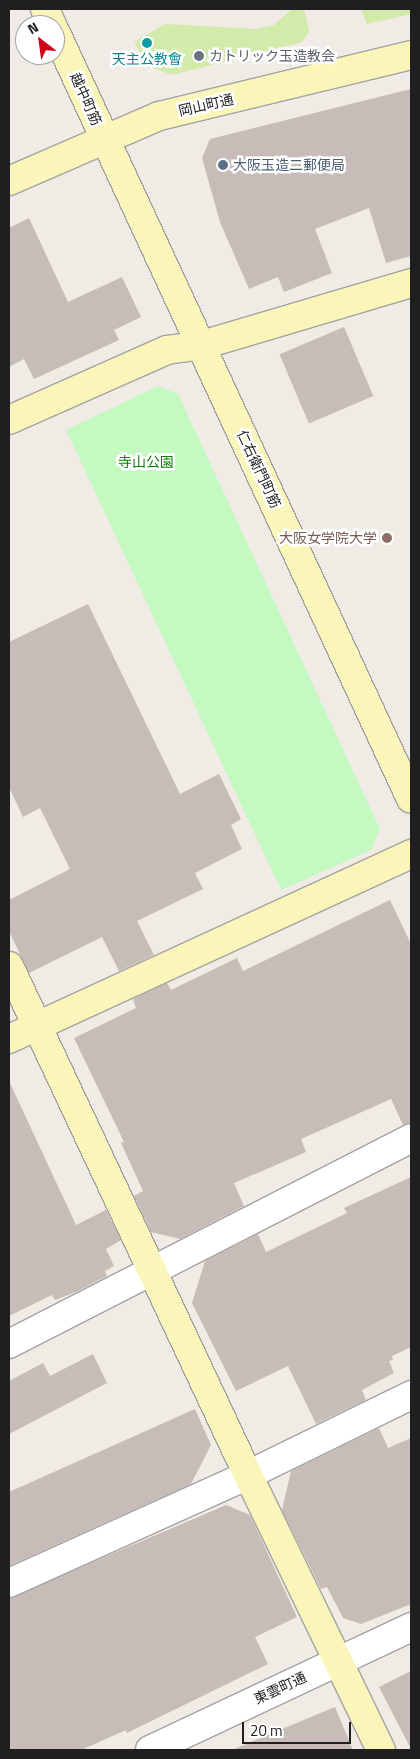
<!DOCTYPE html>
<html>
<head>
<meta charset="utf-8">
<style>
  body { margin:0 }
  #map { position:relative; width:420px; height:1759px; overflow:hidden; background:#f0ebe5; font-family:"Titillium Web","Noto Sans JP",sans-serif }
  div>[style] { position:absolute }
  .grass>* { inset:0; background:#d2eaaa }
  .park>* { inset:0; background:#c4fac1 }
  .building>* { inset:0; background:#c7bcb8; transform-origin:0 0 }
  .roads { filter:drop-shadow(1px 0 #a3a3a3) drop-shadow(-1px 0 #a3a3a3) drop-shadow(0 1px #a3a3a3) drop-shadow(0 -1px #a3a3a3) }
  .street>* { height:28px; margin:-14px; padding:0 14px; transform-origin:14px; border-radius:14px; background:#fff }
  .secondary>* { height:28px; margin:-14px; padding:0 14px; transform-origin:14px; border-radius:14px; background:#faf5b8 }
  .dots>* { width:14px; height:14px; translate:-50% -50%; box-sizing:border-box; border:2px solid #fff; border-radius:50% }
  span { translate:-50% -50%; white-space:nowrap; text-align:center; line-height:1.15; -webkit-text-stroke:5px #fff; paint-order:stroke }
  .worship-label { font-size:14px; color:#5b616d }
  .left { translate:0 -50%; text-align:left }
  .culture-label { font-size:14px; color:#0d838f }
  .street-label { font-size:14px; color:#1f1f1f }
  .service-label { font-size:14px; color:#4e5e75 }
  .park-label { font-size:14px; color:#0f7f0a }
  .education-label { font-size:14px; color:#785e54 }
  .right { translate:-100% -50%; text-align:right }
  .frame { position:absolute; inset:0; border:10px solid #1f1f1f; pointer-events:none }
  .north { position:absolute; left:15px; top:15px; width:50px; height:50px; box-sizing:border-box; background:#fff; border:1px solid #a5a5a5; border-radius:50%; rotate:330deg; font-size:14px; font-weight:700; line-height:20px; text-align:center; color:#1f1f1f }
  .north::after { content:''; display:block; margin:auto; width:18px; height:22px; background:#cd001a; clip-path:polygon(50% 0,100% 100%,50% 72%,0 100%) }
  .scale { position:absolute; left:242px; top:1722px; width:109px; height:22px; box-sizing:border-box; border:2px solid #1f1f1f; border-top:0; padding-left:6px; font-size:15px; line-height:18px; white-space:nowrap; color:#1f1f1f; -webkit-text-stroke:4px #fff; paint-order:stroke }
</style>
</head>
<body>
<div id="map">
  <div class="grass">
    <i style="clip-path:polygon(292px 9px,304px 9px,309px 31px,302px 42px,172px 75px,148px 66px,134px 42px,165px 24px,256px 29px,274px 25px)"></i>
    <i style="clip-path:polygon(361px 9px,411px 9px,411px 14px,367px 24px)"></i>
  </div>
  <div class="park">
    <i style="clip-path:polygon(158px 386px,178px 394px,380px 829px,371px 850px,281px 890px,66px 430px)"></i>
  </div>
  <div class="building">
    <i style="clip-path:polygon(411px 89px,411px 256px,386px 263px,369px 208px,315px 229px,332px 273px,284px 292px,278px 277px,249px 289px,220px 222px,202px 158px,210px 139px)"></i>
    <i style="clip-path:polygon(29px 218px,68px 302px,122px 277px,141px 317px,114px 330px,119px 340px,34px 379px,24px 359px,9px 367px,9px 228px)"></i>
    <i style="left:344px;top:327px;width:75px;height:70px;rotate:67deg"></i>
    <i style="clip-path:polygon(88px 604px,180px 794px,219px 774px,241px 819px,231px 825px,242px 849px,195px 873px,203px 889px,137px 921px,154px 955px,119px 971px,102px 937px,29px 973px,9px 931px,9px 900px,70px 869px,40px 808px,23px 817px,9px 787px,9px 642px)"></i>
    <i style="clip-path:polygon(390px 900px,411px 944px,411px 1122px,403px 1125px,391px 1099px,301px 1139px,306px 1152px,234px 1183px,244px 1206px,180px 1239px,151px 1232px,134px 1196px,143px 1191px,121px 1143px,124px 1142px,74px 1038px,136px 1008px,133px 999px,167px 983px,171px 990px,237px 958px,243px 971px)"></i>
    <i style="clip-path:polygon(9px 1081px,76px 1225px,106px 1210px,121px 1240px,106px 1249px,114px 1266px,105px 1271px,107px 1276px,76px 1292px,55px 1300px,52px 1295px,9px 1316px)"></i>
    <i style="clip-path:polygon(411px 1177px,411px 1347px,392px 1356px,393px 1360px,389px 1361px,394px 1373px,362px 1390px,366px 1400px,316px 1424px,288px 1366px,236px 1391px,192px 1303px,205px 1261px,258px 1234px,266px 1252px,347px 1213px,344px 1208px)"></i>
    <i style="clip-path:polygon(93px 1354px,107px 1383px,9px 1434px,9px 1381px,43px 1363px,50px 1376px)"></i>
    <i style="clip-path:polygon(195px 1409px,211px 1445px,191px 1484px,9px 1566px,9px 1492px)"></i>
    <i style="clip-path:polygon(379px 1428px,388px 1448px,411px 1438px,411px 1604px,361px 1624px,343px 1618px,327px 1587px,321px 1589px,282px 1510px,291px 1471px)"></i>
    <i style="clip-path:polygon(226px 1505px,250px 1515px,297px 1617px,255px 1637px,268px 1664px,127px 1733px,126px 1730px,81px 1750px,9px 1750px,9px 1598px)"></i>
    <i style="clip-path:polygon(411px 1671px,411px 1749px,379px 1687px)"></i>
    <i style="clip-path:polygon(335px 1707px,353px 1750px,232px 1750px)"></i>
  </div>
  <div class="roads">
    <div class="street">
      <i style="left:9px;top:1344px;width:452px;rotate:-27.1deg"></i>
      <i style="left:9px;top:1583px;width:262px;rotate:-24.3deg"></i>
      <i style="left:248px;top:1475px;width:182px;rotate:-26.1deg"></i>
      <i style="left:150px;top:1750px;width:289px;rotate:-25.2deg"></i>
    </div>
    <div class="secondary">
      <i style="left:45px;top:9px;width:17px;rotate:66deg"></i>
      <i style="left:55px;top:31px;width:846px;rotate:65.13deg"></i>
      <i style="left:9px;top:181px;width:163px;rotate:-23.4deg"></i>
      <i style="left:159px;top:116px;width:259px;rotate:-13.6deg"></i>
      <i style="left:9px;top:420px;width:173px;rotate:-23.9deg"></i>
      <i style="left:167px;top:350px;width:35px;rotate:-8deg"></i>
      <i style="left:202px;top:345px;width:218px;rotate:-16.5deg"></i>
      <i style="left:9px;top:966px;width:562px;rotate:64.85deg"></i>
      <i style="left:248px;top:1475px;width:305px;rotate:64.2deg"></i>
      <i style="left:9px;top:1039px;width:443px;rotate:-24.7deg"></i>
    </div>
  </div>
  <div class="dots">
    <i style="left:147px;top:43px;background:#0f9aa8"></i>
    <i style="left:199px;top:56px;background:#6b7280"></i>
    <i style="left:223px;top:165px;background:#5c6f8a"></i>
    <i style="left:387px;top:538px;background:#8d6e63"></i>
  </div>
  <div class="worship-label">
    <span class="left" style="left:209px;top:56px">カトリック玉造教会</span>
  </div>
  <div class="culture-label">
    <span style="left:147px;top:59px">天主公教會</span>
  </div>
  <div class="street-label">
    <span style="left:86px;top:99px;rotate:66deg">越中町筋</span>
    <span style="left:206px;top:105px;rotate:-13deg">岡山町通</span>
    <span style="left:259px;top:469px;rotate:65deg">仁右衛門町筋</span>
    <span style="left:280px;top:1688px;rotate:-25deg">東雲町通</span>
  </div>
  <div class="service-label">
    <span class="left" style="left:233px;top:165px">大阪玉造二郵便局</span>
  </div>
  <div class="park-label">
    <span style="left:146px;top:462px">寺山公園</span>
  </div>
  <div class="education-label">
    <span class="right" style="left:377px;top:538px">大阪女学院大学</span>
  </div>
  <div class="frame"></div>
  <div class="north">N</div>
  <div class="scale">20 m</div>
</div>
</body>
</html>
